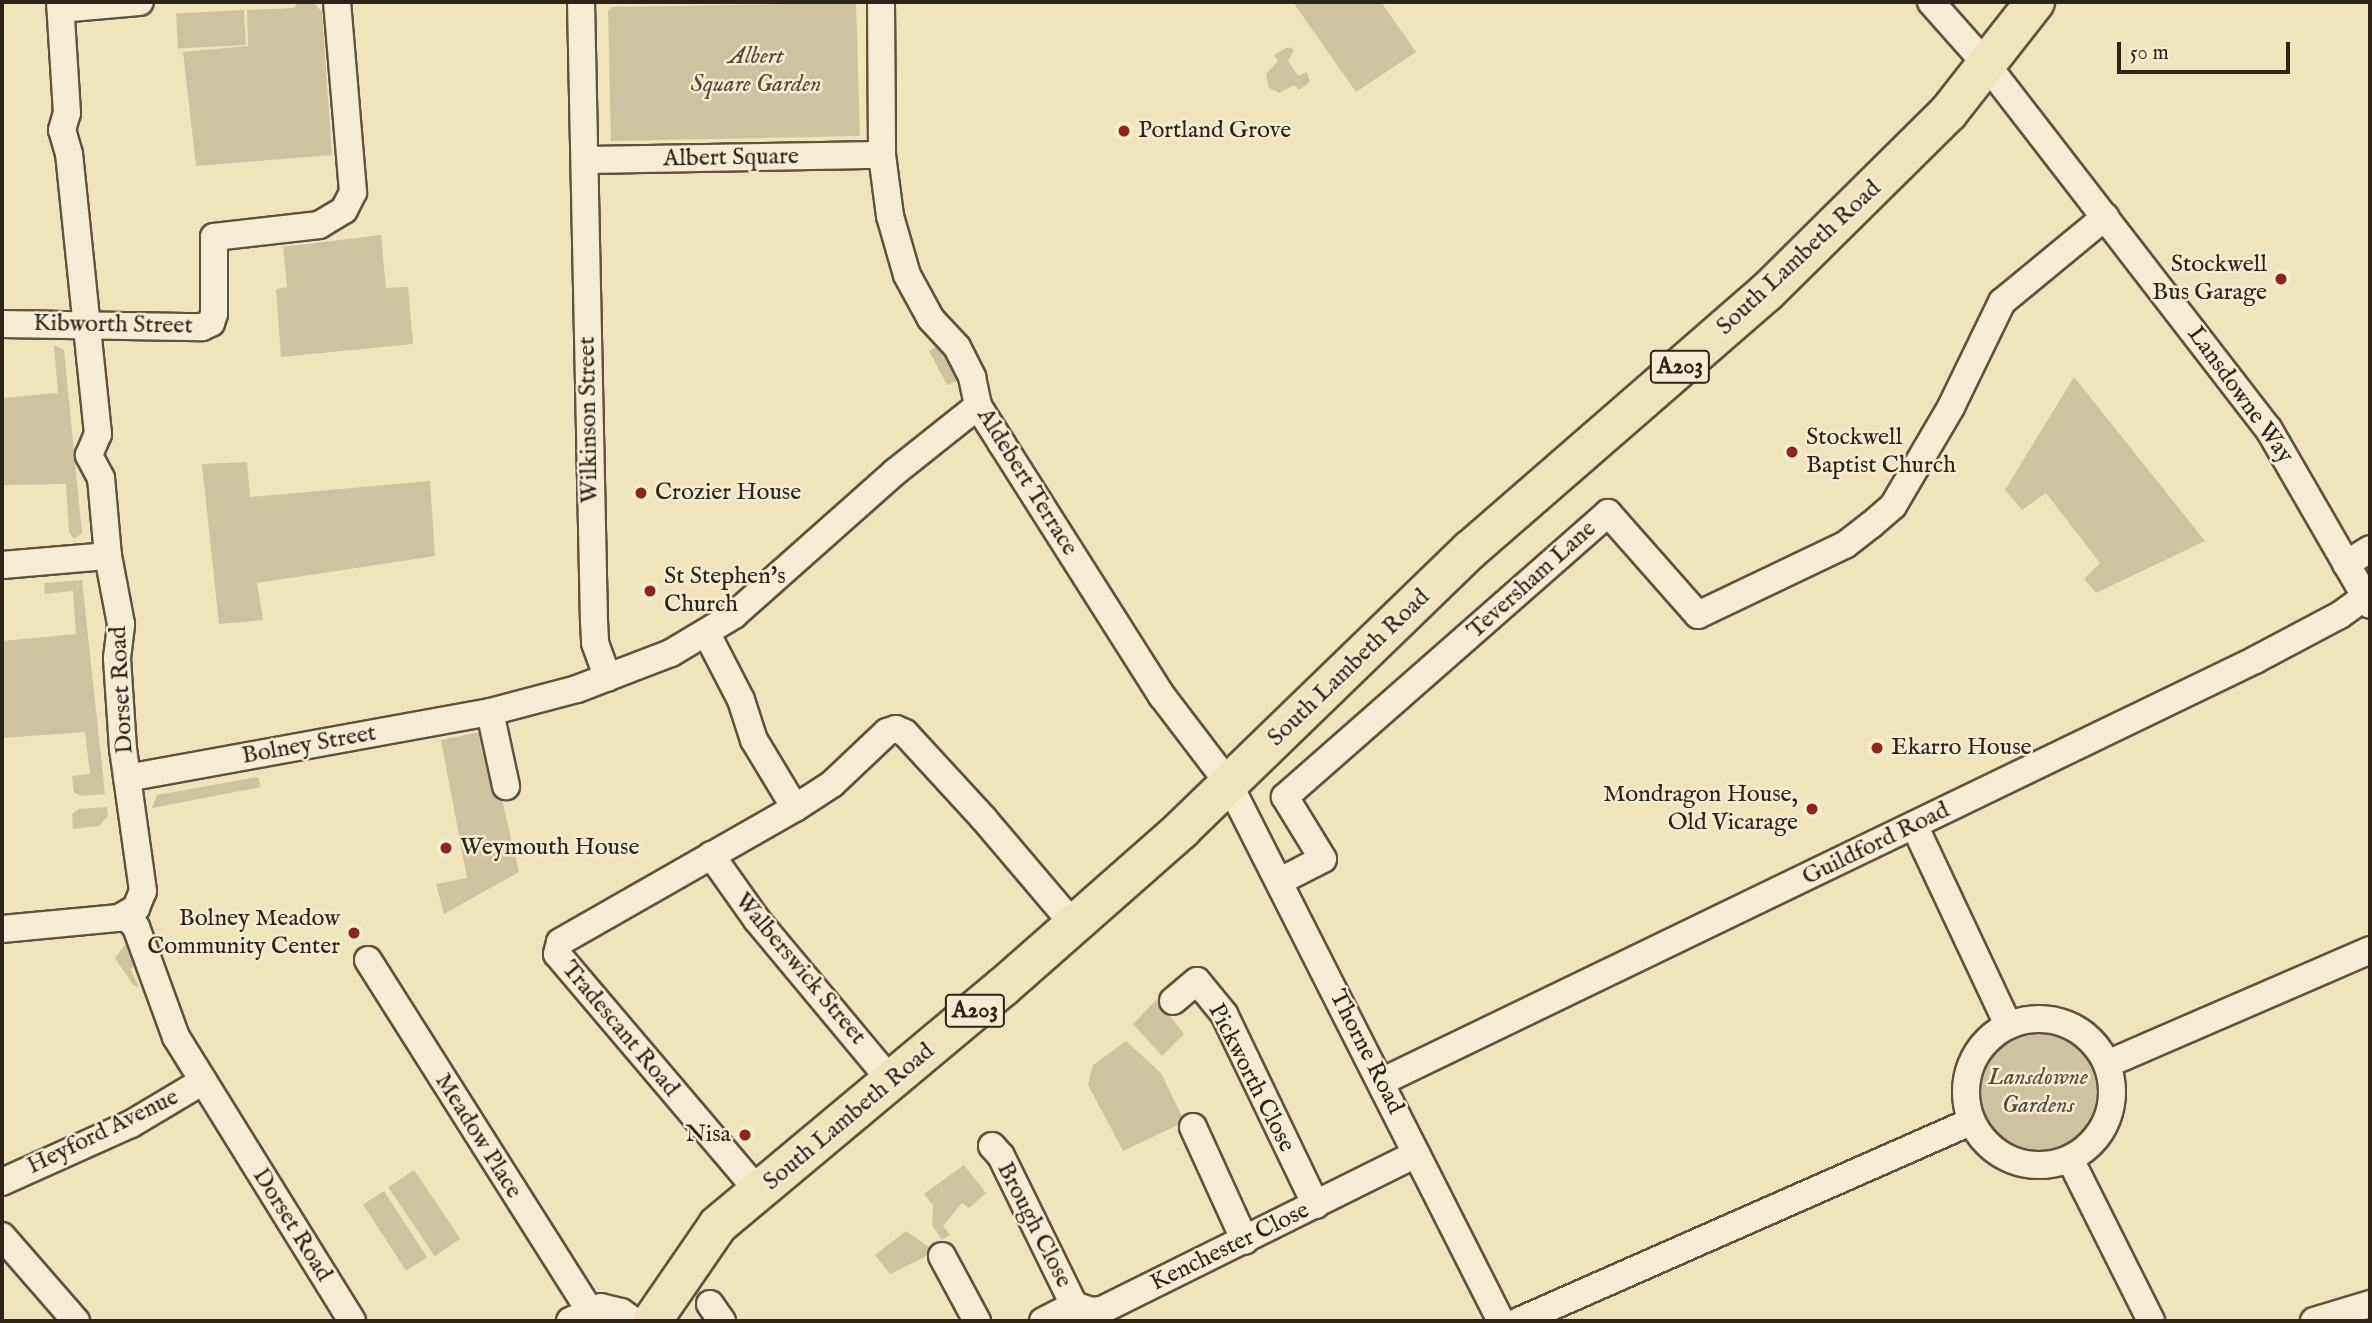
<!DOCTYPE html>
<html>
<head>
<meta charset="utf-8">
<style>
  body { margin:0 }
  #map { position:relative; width:2372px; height:1323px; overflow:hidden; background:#efe4bc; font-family:"IM FELL English",serif }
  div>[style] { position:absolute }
  .green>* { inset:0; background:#cec3a0; transform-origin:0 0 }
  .round { border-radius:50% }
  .roads { filter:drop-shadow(2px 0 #5e5340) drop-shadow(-2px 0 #5e5340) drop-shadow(0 2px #5e5340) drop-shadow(0 -2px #5e5340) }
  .minor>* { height:26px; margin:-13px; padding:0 13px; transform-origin:13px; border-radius:13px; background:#f5edd3 }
  .minor>.ring { margin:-13px; padding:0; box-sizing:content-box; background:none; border:26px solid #f5edd3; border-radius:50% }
  .highway>* { height:38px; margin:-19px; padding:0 19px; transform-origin:19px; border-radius:19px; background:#efe4bc }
  .dots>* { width:19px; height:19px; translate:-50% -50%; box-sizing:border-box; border:4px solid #f5edd3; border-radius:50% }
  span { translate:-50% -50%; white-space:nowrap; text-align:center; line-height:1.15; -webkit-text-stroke:5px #f5edd3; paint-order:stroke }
  .shield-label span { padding:2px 5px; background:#f5edd3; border:2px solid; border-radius:5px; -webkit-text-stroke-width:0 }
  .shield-label { font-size:23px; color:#2d2317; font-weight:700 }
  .park-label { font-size:24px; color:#554b39; font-style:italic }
  .poi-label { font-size:24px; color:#2d2317 }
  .left { translate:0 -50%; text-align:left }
  .right { translate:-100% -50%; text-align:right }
  .street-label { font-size:24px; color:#2d2317 }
  .frame { position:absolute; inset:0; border:4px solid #2d2317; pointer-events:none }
  .scale { position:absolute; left:2117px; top:42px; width:173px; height:32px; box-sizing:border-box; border:4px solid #2d2317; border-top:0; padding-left:9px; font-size:21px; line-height:24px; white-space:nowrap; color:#2d2317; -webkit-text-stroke:5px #f5edd3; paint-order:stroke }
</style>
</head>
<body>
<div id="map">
  <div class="green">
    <i style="clip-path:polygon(298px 2px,313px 2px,322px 12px,332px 155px,196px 166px,183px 52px,248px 46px,247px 10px,294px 8px)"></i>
    <i style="clip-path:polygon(1293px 2px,1381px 2px,1416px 52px,1356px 92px)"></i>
    <i style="clip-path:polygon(856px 3px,860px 136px,611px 141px,608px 11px,612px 7px)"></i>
    <i style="left:244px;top:10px;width:35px;height:68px;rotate:87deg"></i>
    <i style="clip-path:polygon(1288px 47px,1294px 50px,1288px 61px,1298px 76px,1307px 72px,1310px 82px,1299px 90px,1294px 85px,1279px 93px,1269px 88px,1266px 74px,1278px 61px,1274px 55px)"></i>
    <i style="clip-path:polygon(381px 235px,386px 288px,408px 287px,413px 344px,281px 357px,276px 289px,287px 287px,283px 247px)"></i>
    <i style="clip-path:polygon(944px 342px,957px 381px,947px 385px,929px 351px)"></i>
    <i style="clip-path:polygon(54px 345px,64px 350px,82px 533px,74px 539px,69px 532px,66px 484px,2px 485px,2px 398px,58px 393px)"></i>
    <i style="clip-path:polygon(2074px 377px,2205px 541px,2096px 593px,2084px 579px,2100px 563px,2046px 493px,2022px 510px,2005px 490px)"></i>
    <i style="clip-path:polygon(247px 462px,250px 497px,430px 481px,435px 556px,257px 583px,263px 620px,219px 624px,202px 464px)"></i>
    <i style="clip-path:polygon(82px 580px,105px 794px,81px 796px,74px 793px,72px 776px,90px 774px,85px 732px,2px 738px,2px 641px,76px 634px,73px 591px,45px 594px,44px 583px)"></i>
    <i style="clip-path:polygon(486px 731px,519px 872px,444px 914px,436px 884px,467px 878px,441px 740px)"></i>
    <i style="clip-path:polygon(258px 777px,261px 787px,152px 808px,157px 795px)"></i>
    <i style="clip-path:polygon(107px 807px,108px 816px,99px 826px,73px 829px,72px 814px,79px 809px)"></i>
    <i style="clip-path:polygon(127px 942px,136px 965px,130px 969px,139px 987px,133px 985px,115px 958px)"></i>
    <i style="clip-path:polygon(1157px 999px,1184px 1034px,1162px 1056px,1133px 1024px)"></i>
    <i class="round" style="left:1979px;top:1033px;width:118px;height:118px"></i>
    <i style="clip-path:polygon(1126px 1041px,1161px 1073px,1183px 1119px,1180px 1124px,1123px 1151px,1088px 1085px,1093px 1065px)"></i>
    <i style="clip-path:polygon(964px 1165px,986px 1193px,969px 1208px,962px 1203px,943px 1226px,950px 1235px,942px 1240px,932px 1225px,933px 1205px,924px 1194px)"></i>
    <i style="left:414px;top:1170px;width:83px;height:31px;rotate:56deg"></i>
    <i style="left:384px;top:1191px;width:79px;height:25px;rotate:57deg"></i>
    <i style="clip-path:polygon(906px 1231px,932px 1249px,931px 1254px,890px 1274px,875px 1255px)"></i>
  </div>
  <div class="roads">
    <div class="minor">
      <i style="left:581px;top:2px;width:619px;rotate:88.8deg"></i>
      <i style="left:594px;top:621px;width:22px;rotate:87deg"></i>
      <i style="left:595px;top:643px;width:37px;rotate:70deg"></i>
      <i style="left:881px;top:2px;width:153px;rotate:89.6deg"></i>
      <i style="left:882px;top:155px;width:62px;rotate:82.5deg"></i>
      <i style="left:890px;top:216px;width:61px;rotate:73.9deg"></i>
      <i style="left:907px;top:275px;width:50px;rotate:61.4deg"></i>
      <i style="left:931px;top:319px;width:38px;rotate:47deg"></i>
      <i style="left:957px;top:347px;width:34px;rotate:63deg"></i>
      <i style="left:972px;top:377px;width:30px;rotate:78deg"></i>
      <i style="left:978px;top:406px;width:45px;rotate:57.7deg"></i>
      <i style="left:1002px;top:444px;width:299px;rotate:57.6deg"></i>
      <i style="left:1162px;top:696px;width:111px;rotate:52.7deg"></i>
      <i style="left:1229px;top:784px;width:602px;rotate:63.14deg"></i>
      <i style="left:1931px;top:2px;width:84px;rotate:48.4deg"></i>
      <i style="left:1987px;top:65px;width:459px;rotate:52.3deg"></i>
      <i style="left:2268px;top:428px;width:204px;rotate:60deg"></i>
      <i style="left:61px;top:9px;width:79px;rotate:-5.1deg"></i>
      <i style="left:587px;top:160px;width:295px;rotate:-1deg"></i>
      <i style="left:2px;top:324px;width:200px;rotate:0.9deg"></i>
      <i style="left:202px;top:327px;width:10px;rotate:-24deg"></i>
      <i style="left:211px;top:323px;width:9px;rotate:-72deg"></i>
      <i style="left:214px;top:314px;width:77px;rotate:-90deg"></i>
      <i style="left:214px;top:237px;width:106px;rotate:-6.5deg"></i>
      <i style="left:319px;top:225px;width:29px;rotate:-31deg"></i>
      <i style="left:344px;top:210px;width:20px;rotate:-63deg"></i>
      <i style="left:353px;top:192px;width:191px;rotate:-94.8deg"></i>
      <i style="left:2346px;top:564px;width:28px;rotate:-32deg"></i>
      <i style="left:2px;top:565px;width:106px;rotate:-4.9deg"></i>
      <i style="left:707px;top:634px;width:74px;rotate:62.7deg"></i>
      <i style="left:741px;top:700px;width:42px;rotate:72deg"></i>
      <i style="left:754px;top:740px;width:79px;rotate:58.9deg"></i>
      <i style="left:490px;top:712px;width:76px;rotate:77.8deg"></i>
      <i style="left:127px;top:778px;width:369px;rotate:-10.3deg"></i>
      <i style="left:490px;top:712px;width:90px;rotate:-14.8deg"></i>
      <i style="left:577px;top:689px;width:101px;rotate:-21deg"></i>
      <i style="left:671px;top:653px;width:74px;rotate:-31.1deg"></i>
      <i style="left:734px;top:615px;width:215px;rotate:-41.6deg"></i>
      <i style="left:895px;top:472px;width:106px;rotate:-38.5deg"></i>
      <i style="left:1915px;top:827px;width:219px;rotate:64.8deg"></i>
      <i style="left:711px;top:855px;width:80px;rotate:54.7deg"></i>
      <i style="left:757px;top:920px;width:211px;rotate:50.2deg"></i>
      <i style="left:1280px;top:881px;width:48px;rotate:-27.1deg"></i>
      <i style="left:1323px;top:859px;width:73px;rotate:-121.5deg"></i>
      <i style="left:1285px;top:797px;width:430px;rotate:-41.3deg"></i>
      <i style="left:1608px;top:513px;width:136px;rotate:48.6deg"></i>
      <i style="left:1698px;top:615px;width:163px;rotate:-25.5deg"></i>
      <i style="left:1845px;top:545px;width:33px;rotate:-38deg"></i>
      <i style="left:1871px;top:525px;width:29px;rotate:-41deg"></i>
      <i style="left:1893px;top:506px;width:115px;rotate:-59.6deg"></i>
      <i style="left:1951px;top:407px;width:117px;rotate:-64.1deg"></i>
      <i style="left:2002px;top:302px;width:134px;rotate:-39.5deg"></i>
      <i style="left:126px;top:916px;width:15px;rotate:48deg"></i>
      <i style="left:136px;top:927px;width:117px;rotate:70deg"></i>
      <i style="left:176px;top:1037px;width:334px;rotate:58.2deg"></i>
      <i style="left:2px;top:929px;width:118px;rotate:-5.4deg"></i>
      <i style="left:119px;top:918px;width:20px;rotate:-30deg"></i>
      <i style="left:136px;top:908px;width:18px;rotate:-68deg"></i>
      <i style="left:143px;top:891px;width:143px;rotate:-98deg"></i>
      <i style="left:123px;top:749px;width:91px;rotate:-93.8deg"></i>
      <i style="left:117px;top:658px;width:34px;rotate:-83deg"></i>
      <i style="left:121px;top:624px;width:69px;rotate:-100.8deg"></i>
      <i style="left:108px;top:556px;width:78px;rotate:-95.1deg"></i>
      <i style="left:101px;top:478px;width:26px;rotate:-118deg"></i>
      <i style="left:89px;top:455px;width:23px;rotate:-67deg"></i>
      <i style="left:98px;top:434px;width:281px;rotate:-95.9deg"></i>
      <i style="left:69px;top:154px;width:25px;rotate:-106deg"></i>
      <i style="left:62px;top:130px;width:18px;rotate:-74deg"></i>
      <i style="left:67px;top:113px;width:111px;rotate:-93.6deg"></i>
      <i style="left:368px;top:960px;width:415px;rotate:57.7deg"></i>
      <i style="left:1173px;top:1001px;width:31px;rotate:-40deg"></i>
      <i style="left:1197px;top:981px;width:43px;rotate:50.7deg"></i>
      <i style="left:1224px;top:1014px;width:212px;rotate:64.3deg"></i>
      <i class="ring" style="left:1966px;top:1019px;width:120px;height:120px"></i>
      <i style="left:2107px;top:1064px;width:287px;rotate:-23.4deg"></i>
      <i style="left:1381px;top:1082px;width:971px;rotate:-25.77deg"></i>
      <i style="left:2255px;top:660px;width:96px;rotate:-27.9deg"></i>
      <i style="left:2340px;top:615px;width:31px;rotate:-36deg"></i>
      <i style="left:1193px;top:1127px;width:125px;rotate:65.5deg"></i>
      <i style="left:992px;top:1146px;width:13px;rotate:48deg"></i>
      <i style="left:1001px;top:1156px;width:166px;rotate:63.9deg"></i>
      <i style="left:2071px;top:1161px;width:179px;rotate:63.4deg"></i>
      <i style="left:2px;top:1182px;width:141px;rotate:-24.2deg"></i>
      <i style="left:131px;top:1124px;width:84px;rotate:-30.8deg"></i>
      <i style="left:759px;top:1192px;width:312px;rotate:-130.3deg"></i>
      <i style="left:557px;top:954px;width:12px;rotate:-76deg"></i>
      <i style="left:560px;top:942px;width:271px;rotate:-29.7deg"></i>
      <i style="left:795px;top:808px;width:44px;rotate:-33deg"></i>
      <i style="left:832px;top:784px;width:76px;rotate:-43.4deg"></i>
      <i style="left:887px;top:732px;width:9px;rotate:-18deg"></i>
      <i style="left:896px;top:729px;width:10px;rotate:24deg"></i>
      <i style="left:905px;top:733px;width:117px;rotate:47.4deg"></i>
      <i style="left:984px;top:819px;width:139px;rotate:49.7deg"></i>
      <i style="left:2px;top:1236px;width:113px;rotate:49deg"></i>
      <i style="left:942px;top:1256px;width:74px;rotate:61.7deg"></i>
      <i style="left:710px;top:1304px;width:21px;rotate:55deg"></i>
      <i style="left:570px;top:1321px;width:34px;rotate:-24deg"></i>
      <i style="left:601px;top:1307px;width:21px;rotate:14deg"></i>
      <i style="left:621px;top:1312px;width:16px;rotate:35deg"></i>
      <i style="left:1043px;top:1321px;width:35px;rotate:-27deg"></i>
      <i style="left:1074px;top:1305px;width:18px;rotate:19deg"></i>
      <i style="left:1091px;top:1311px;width:11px;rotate:-5deg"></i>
      <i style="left:1102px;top:1310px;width:351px;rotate:-26.4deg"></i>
      <i style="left:1519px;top:1321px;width:494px;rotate:-23.8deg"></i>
      <i style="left:2314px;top:1321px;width:59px;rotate:-16.9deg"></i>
    </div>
    <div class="highway">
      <i style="left:652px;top:1321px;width:116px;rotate:-55.5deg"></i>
      <i style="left:718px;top:1225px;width:371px;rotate:-39.9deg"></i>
      <i style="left:1003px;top:987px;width:239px;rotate:-41.4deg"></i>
      <i style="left:1182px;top:829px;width:401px;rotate:-44.1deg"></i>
      <i style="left:1470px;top:550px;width:393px;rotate:-41deg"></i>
      <i style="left:1767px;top:292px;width:255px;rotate:-44.7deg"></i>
      <i style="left:1948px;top:113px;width:141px;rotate:-51.9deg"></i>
    </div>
  </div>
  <div class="dots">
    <i style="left:1124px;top:131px;background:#8f2418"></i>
    <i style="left:2281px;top:279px;background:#8f2418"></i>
    <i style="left:1792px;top:452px;background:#8f2418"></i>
    <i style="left:641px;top:493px;background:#8f2418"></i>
    <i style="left:650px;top:591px;background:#8f2418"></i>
    <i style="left:1877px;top:748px;background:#8f2418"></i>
    <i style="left:1812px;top:809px;background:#8f2418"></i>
    <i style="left:446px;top:848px;background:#8f2418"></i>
    <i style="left:354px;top:933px;background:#8f2418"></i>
    <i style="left:745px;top:1135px;background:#8f2418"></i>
  </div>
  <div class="shield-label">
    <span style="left:1680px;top:367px">A203</span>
    <span style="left:975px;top:1011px">A203</span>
  </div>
  <div class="park-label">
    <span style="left:756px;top:71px">Albert<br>Square Garden</span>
    <span style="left:2038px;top:1092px">Lansdowne<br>Gardens</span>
  </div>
  <div class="poi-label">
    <span class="left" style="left:1138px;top:131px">Portland Grove</span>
    <span class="right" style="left:2267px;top:279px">Stockwell<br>Bus Garage</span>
    <span class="left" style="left:1806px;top:452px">Stockwell<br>Baptist Church</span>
    <span class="left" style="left:655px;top:493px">Crozier House</span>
    <span class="left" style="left:664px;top:591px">St Stephen's<br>Church</span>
    <span class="left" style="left:1891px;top:748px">Ekarro House</span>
    <span class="right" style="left:1798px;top:809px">Mondragon House,<br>Old Vicarage</span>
    <span class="left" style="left:460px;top:848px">Weymouth House</span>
    <span class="right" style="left:340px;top:933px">Bolney Meadow<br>Community Center</span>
    <span class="right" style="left:731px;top:1135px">Nisa</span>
  </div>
  <div class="street-label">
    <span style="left:731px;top:158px;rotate:-1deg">Albert Square</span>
    <span style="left:1799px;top:258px;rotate:-43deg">South Lambeth Road</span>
    <span style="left:113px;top:325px;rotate:1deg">Kibworth Street</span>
    <span style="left:2240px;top:395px;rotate:54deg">Lansdowne Way</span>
    <span style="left:589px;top:420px;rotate:-91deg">Wilkinson Street</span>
    <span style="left:1027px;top:482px;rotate:58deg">Aldebert Terrace</span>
    <span style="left:1532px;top:580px;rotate:-42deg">Teversham Lane</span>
    <span style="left:1349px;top:668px;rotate:-44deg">South Lambeth Road</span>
    <span style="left:122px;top:690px;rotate:-93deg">Dorset Road</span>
    <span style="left:309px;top:745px;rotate:-10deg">Bolney Street</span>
    <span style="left:1876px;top:844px;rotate:-26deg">Guildford Road</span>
    <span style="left:800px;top:969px;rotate:50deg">Walberswick Street</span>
    <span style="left:620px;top:1029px;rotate:50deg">Tradescant Road</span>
    <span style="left:1366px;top:1052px;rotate:63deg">Thorne Road</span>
    <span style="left:1251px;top:1078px;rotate:63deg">Pickworth Close</span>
    <span style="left:849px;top:1117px;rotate:-40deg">South Lambeth Road</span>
    <span style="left:103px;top:1132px;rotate:-26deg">Heyford Avenue</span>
    <span style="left:478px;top:1136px;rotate:58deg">Meadow Place</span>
    <span style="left:292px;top:1225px;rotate:58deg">Dorset Road</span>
    <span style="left:1034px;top:1225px;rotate:63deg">Brough Close</span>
    <span style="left:1230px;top:1247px;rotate:-26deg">Kenchester Close</span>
  </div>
  <div class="frame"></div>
  <div class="scale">50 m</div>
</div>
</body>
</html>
